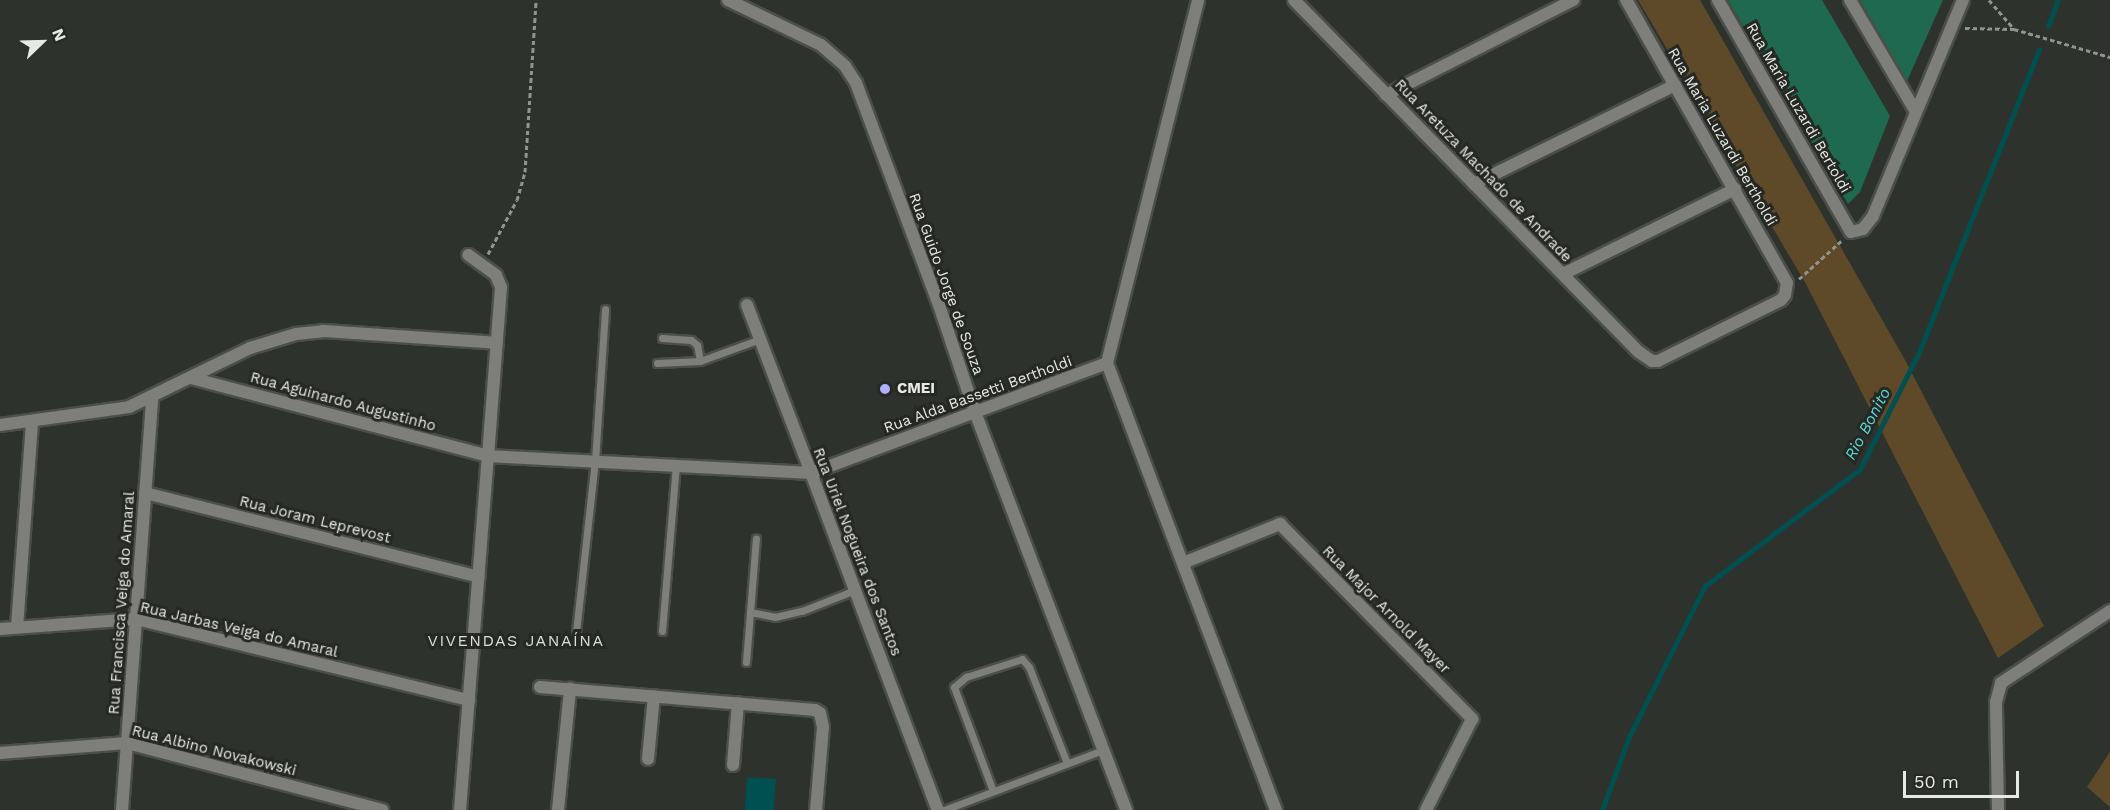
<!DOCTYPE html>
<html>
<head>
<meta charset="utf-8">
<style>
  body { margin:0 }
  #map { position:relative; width:2110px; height:810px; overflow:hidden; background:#2e322d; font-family:"Work Sans",sans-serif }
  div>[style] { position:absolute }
  .green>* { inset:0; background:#5e4a29 }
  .water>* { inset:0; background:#005051; transform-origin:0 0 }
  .stream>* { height:4.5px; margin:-2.25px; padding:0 2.25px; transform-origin:2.25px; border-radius:2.25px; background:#005051 }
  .building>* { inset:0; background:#1e6950 }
  .path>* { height:3px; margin-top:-1.5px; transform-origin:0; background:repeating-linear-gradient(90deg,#919490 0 4.5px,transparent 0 7.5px) }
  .roads { filter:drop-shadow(2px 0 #4b4f4a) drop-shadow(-2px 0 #4b4f4a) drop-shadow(0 2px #4b4f4a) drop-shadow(0 -2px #4b4f4a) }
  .service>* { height:7px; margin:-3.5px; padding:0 3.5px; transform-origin:3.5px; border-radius:3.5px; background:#7e7e7b }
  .minor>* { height:12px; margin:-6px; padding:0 6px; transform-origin:6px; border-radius:6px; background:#7e7e7b }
  .tertiary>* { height:12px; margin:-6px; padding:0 6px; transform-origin:6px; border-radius:6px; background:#7e7e7b }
  .dots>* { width:16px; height:16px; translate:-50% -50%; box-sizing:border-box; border:3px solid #252823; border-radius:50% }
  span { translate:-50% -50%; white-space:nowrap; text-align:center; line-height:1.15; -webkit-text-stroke:6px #252823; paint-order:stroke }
  .street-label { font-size:15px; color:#e6e9e5 }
  .poi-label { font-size:15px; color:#e6e9e5; font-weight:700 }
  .left { translate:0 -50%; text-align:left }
  .water-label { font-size:16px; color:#57dadb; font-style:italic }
  .neighbourhood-label { font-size:16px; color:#dae0d9; letter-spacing:1.5px }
  .north { position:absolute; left:12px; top:12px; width:60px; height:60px; -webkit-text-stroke:4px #252823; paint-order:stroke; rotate:67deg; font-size:16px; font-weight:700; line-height:24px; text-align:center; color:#e6e9e5 }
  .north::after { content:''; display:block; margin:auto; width:21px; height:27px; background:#e6e9e5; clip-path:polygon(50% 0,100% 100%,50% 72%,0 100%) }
  .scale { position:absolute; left:1903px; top:771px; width:116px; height:27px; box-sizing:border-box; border:3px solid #e6e9e5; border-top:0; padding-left:8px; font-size:18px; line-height:21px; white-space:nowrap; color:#e6e9e5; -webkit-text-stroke:4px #252823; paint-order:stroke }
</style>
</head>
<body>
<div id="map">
  <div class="green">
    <i style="clip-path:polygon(1638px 0,1700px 0,1905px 360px,2044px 626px,1998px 658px,1806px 284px)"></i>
    <i style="clip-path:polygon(2110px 752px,2110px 807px,2087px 787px)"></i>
  </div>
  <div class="water">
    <i style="left:747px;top:777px;width:29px;height:33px;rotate:4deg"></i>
  </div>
  <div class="stream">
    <i style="left:2048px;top:26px;width:28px;rotate:-69deg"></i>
    <i style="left:1602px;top:810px;width:78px;rotate:-69.7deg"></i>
    <i style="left:1629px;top:737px;width:169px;rotate:-63.3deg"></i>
    <i style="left:1705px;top:586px;width:194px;rotate:-37deg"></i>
    <i style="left:1860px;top:469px;width:133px;rotate:-63.2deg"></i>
    <i style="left:1920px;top:350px;width:323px;rotate:-68.4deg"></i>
  </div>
  <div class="building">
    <i style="clip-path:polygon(1728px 0,1822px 0,1890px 116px,1860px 192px,1848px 204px)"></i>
    <i style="clip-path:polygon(1860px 0,1943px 0,1907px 81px)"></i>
  </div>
  <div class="path">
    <i style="left:1989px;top:0;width:37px;rotate:49deg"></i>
    <i style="left:1965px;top:28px;width:49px;rotate:1.2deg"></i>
    <i style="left:2014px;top:29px;width:100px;rotate:16.3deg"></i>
    <i style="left:488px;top:254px;width:61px;rotate:-61.8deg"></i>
    <i style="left:517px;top:200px;width:29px;rotate:-74deg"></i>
    <i style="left:525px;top:172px;width:172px;rotate:-86.3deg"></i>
    <i style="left:1799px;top:279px;width:57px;rotate:-42.1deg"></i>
  </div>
  <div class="roads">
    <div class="service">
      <i style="left:662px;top:338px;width:29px;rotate:4deg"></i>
      <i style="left:691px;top:340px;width:8px;rotate:40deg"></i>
      <i style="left:697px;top:345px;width:16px;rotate:79deg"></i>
      <i style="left:657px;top:363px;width:43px;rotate:-2.7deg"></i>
      <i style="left:700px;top:361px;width:64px;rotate:-20.1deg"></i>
      <i style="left:750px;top:612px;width:25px;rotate:11deg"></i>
      <i style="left:775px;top:617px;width:28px;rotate:-13deg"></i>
      <i style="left:802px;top:611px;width:57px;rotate:-21.6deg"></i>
      <i style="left:662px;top:631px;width:166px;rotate:-85.2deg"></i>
      <i style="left:576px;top:632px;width:172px;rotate:-83.7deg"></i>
      <i style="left:595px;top:461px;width:152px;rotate:-86.2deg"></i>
      <i style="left:746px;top:662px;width:124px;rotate:-85.4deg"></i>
      <i style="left:993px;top:791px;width:111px;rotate:-110.6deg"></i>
      <i style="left:954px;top:687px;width:16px;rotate:-40deg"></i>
      <i style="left:966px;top:677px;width:59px;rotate:-17.8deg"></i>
      <i style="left:1022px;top:659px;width:11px;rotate:49deg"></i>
      <i style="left:1029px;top:667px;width:103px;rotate:68.4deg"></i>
      <i style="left:944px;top:810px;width:170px;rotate:-20.7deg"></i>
    </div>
    <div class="minor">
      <i style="left:728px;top:0;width:103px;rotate:25.8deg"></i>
      <i style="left:821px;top:45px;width:32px;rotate:41deg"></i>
      <i style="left:845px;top:66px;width:20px;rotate:57deg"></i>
      <i style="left:856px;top:83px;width:234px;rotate:69.5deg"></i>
      <i style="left:938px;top:302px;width:116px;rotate:71.4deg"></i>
      <i style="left:975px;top:412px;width:426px;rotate:69.2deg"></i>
      <i style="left:1294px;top:0;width:493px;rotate:45.6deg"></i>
      <i style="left:1639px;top:352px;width:16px;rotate:35deg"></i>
      <i style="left:1652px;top:361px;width:6px"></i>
      <i style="left:1658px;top:361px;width:137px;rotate:-26.4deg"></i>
      <i style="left:1781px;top:300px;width:6px;rotate:-51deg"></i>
      <i style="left:1785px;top:295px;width:12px;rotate:-81deg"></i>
      <i style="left:1787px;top:283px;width:326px;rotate:-119.6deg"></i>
      <i style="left:1718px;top:0;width:267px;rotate:60.2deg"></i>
      <i style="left:1851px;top:232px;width:12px;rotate:-14deg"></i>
      <i style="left:1863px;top:229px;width:16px;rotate:-52deg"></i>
      <i style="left:1873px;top:216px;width:234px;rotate:-67.4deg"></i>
      <i style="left:1850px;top:0;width:130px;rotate:59.5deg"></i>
      <i style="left:1386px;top:95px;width:210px;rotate:-26.9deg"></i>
      <i style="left:1474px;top:184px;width:224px;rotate:-26.2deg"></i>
      <i style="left:1563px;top:274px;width:192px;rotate:-26.3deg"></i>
      <i style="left:747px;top:305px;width:180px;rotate:69.1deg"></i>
      <i style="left:1107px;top:363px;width:478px;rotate:69.3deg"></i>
      <i style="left:191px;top:378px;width:307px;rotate:14.7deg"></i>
      <i style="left:488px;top:456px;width:169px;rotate:-85.6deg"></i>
      <i style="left:501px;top:287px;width:13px;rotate:-113deg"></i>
      <i style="left:496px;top:275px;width:34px;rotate:-144deg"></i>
      <i style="left:0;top:425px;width:130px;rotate:-7.9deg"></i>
      <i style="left:129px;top:407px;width:135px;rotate:-26deg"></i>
      <i style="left:250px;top:348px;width:48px;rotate:-16.9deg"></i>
      <i style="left:296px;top:334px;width:27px;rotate:-6deg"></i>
      <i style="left:323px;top:331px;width:174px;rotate:3.9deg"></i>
      <i style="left:145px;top:493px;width:344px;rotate:14.1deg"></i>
      <i style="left:1183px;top:563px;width:105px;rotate:-21.9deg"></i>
      <i style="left:1280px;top:524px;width:274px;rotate:45.4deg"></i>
      <i style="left:1472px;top:719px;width:102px;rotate:116.8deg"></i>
      <i style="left:17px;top:627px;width:206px;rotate:-85.8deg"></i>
      <i style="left:0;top:629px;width:136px;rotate:-4.2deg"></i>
      <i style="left:136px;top:619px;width:343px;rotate:13.7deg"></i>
      <i style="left:540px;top:687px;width:276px;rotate:4.8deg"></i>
      <i style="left:815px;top:710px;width:6px;rotate:31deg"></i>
      <i style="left:820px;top:713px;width:14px;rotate:78deg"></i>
      <i style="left:823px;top:727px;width:83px;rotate:94.8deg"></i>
      <i style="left:0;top:753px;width:127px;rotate:-4.5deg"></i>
      <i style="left:127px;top:743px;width:264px;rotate:14.7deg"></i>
      <i style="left:648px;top:759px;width:63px;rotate:-84.6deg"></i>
      <i style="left:733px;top:765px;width:62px;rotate:-85.4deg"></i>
      <i style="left:122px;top:810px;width:413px;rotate:-85.8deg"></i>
      <i style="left:558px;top:810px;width:122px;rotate:-84.3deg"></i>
      <i style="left:1998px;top:810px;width:108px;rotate:-91.1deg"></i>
      <i style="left:1996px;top:702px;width:20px;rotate:-75deg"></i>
      <i style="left:2001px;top:683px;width:131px;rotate:-33.4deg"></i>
    </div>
    <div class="tertiary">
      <i style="left:811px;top:473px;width:360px;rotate:69.4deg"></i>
      <i style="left:460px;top:810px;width:355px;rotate:-85.5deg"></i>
      <i style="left:488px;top:456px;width:323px;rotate:3deg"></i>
      <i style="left:811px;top:473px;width:316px;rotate:-20.4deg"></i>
      <i style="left:1107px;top:363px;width:374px;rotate:-75.9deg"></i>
    </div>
  </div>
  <div class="dots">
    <i style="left:885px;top:389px;background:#aeaefb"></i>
  </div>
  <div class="street-label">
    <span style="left:1798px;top:108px;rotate:60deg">Rua Maria Luzardi Bertoldi</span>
    <span style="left:1722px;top:137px;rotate:60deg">Rua Maria Luzardi Bertholdi</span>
    <span style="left:1483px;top:171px;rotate:46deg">Rua Aretuza Machado de Andrade</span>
    <span style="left:946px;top:284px;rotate:70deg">Rua Guido Jorge de Souza</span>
    <span style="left:978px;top:395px;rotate:-20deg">Rua Alda Bassetti Bertholdi</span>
    <span style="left:343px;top:402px;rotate:15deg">Rua Aguinardo Augustinho</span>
    <span style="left:315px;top:520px;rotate:14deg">Rua Joram Leprevost</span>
    <span style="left:857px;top:552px;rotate:69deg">Rua Uriel Nogueira dos Santos</span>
    <span style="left:122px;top:603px;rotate:-86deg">Rua Francisca Veiga do Amaral</span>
    <span style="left:1386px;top:610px;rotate:45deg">Rua Major Arnold Mayer</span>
    <span style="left:239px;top:630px;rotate:13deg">Rua Jarbas Veiga do Amaral</span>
    <span style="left:214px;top:751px;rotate:14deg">Rua Albino Novakowski</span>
  </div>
  <div class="poi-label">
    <span class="left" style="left:897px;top:389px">CMEI</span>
  </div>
  <div class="water-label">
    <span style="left:1868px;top:424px;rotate:-62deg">Rio Bonito</span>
  </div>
  <div class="neighbourhood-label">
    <span style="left:516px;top:641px">VIVENDAS JANAÍNA</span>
  </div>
  <div class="north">N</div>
  <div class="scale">50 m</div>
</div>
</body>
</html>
